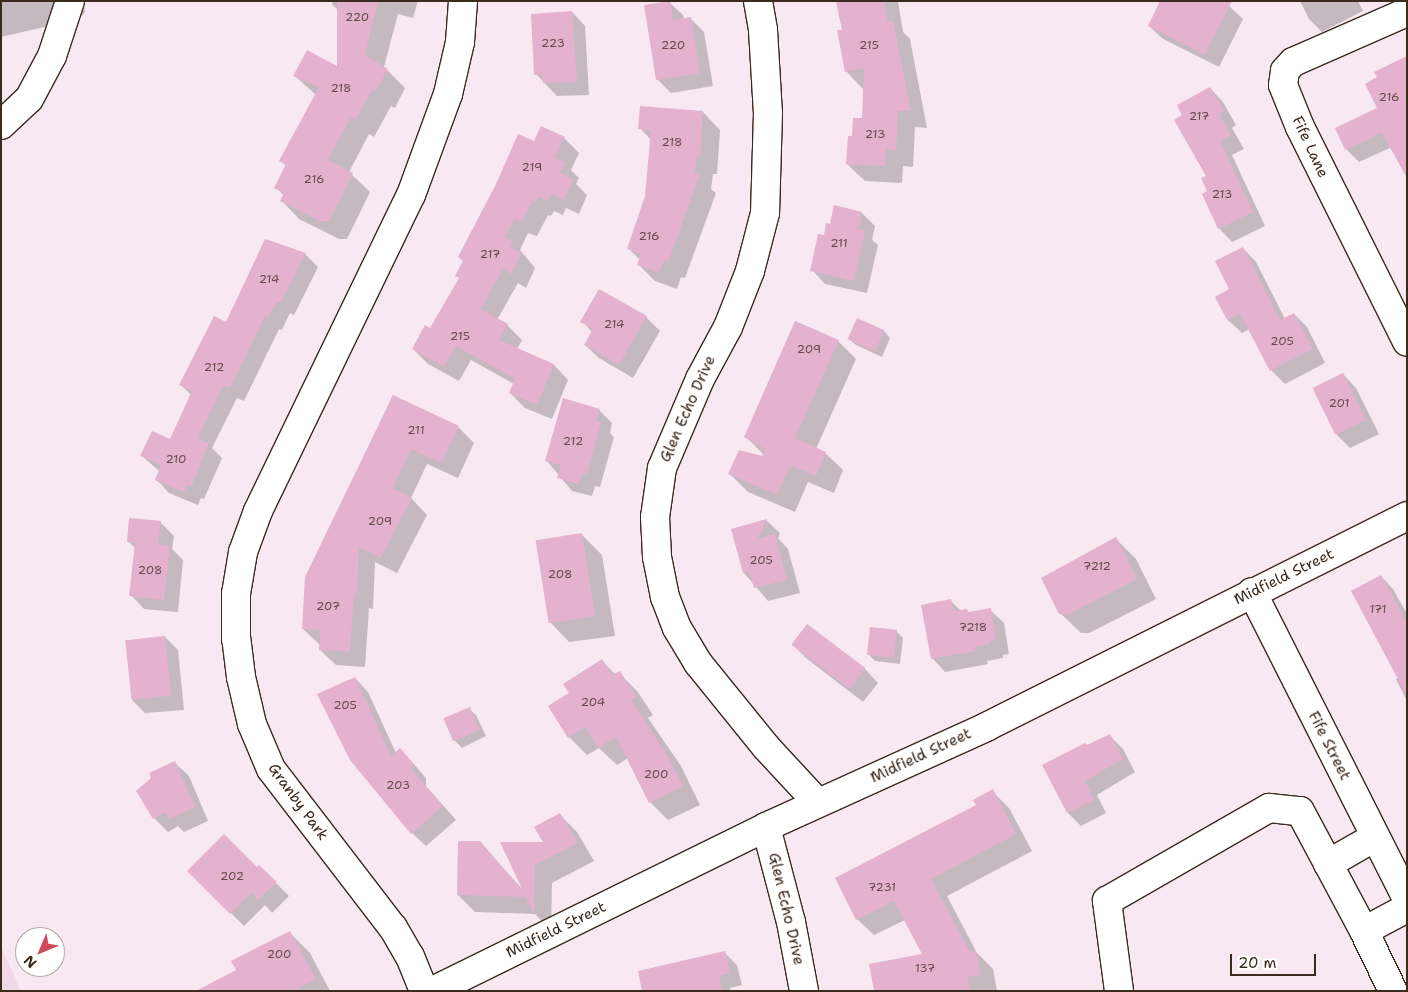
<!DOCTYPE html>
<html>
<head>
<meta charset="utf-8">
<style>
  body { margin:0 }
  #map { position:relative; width:1408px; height:992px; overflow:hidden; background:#f7e8f1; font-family:"Shantell Sans",sans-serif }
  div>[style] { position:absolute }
  .built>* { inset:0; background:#f1d8e7 }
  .shadow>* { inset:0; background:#0003 }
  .building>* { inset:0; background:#e4b1cf; transform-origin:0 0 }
  .roads { filter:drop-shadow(1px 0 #3b2a1e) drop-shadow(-1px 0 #3b2a1e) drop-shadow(0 1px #3b2a1e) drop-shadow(0 -1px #3b2a1e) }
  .minor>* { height:28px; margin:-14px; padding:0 14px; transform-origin:14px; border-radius:14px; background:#fff }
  span { translate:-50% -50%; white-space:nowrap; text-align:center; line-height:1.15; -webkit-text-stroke:5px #fff; paint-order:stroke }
  .number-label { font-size:12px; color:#654c4a }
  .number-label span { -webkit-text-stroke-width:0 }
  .street-label { font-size:15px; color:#3b2a1e }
  .frame { position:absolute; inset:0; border:2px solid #3b2a1e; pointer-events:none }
  .north { position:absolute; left:15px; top:927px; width:50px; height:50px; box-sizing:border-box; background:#fff; border:1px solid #b1aaa5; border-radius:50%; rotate:225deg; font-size:14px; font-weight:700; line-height:20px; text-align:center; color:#3b2a1e }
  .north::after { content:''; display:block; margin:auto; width:18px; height:22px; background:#d1495b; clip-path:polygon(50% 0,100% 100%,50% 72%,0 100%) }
  .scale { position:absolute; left:1230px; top:954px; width:86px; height:22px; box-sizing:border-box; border:2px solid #3b2a1e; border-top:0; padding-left:6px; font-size:15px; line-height:18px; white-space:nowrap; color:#3b2a1e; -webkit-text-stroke:4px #fff; paint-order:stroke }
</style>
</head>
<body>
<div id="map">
  <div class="built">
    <i style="clip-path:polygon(1px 946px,21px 991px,1px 991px)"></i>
  </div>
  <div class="shadow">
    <i style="clip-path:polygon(1px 1px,83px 1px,85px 12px,79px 19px,1px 37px)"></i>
    <i style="clip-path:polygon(333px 1px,418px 1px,413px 18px,398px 14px,384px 67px,405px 88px,395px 108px,391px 106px,374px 137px,369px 134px,349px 172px,370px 192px,347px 239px,339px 239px,299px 219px,281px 200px,284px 196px,276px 187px,286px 166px,281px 161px,316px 95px,295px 76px,338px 69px,338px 10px,332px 4px)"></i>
    <i style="clip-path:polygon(838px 1px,898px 1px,903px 32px,910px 39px,927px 128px,915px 127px,913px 167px,903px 166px,902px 183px,865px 181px,847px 164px,853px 138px,863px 120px,863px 89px,846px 71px,843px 31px)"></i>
    <i style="clip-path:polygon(1300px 1px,1358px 1px,1363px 11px,1322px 32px,1309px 19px)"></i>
    <i style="clip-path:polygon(669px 2px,683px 15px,684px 19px,690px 18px,704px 32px,713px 86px,671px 93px,657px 79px)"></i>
    <i style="clip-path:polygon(1229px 6px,1243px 19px,1219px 67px,1163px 39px,1149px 26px)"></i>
    <i style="clip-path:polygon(572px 12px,585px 26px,589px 95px,557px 96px,536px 74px)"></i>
    <i style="clip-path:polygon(1210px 88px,1223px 102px,1236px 125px,1232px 128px,1244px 149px,1232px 155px,1265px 226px,1232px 242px,1219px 228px,1209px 192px,1208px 176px,1184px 115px)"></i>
    <i style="clip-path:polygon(1379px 109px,1392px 147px,1359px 162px,1346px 149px)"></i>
    <i style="clip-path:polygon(703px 112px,720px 130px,717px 174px,713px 174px,711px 189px,716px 193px,685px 278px,681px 277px,677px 289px,655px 281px,638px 264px,640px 260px,628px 248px,646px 196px,651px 140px,640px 128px)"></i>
    <i style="clip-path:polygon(564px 138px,579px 153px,571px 170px,579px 178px,576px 184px,587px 195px,579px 214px,566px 208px,563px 215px,554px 211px,551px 216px,548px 215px,537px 236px,528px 233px,520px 250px,535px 268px,526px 288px,518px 283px,497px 320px,507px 325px,522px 340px,517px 349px,554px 365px,568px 380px,552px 419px,525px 408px,510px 393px,514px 384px,471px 360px,459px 381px,428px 364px,413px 349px,431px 329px,460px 279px,464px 262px,459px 257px,535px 142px)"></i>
    <i style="clip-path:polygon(862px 213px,875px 226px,872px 240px,878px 245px,867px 293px,825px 284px,812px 270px,831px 226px)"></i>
    <i style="clip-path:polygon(1243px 248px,1256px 262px,1285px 319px,1294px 314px,1307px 327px,1325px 363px,1285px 384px,1271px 370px,1250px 329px,1242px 333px,1228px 320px,1217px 297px,1231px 290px)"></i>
    <i style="clip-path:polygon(305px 254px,318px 267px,294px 315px,290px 313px,282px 330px,279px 329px,244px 401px,237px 398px,212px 448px,222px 458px,204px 499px,201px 498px,198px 505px,169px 493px,156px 479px,159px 471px,142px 456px,170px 440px,191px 395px,181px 385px,227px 324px)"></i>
    <i style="clip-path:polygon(599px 291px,646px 317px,660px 331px,633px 378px,599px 358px,585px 345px,592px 332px,582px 321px)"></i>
    <i style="clip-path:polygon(858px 320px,884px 331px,890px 338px,882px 357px,856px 345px,849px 339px)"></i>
    <i style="clip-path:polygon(838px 341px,856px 359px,816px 449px,825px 453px,843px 470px,834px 493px,808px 482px,795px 512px,748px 492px,730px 474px,764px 455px,746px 437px)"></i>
    <i style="clip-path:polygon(1343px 374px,1356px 388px,1379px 434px,1350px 448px,1337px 435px)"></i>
    <i style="clip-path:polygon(393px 397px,458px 427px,474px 443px,458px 478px,427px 464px,411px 498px,427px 515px,397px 573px,375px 562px,373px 609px,369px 608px,365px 667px,336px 665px,320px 650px,320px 645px,303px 629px)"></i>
    <i style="clip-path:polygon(599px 410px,612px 423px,610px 433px,614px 437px,600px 487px,595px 486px,592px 496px,572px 491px,547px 461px)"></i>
    <i style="clip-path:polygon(766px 520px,780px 533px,778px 538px,788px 549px,800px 593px,768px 601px,744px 573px,733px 529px)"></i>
    <i style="clip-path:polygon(160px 522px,174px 536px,172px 549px,183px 560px,178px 612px,144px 609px,131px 595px,136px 549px,128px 541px)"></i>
    <i style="clip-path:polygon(582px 535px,602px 555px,615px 636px,569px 642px,550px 622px)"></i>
    <i style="clip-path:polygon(1116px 539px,1136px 559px,1156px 599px,1089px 633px,1081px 633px,1060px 613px)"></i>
    <i style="clip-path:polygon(1381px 576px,1393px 589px,1407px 614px,1407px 701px,1396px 679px,1399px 678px)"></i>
    <i style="clip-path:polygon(951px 601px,961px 611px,966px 610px,970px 613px,990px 610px,1004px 623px,1009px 654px,1003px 655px,1003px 658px,987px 661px,988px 664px,945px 672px,932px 658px)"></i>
    <i style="clip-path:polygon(807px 625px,865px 669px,878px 683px,863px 702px,806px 658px,792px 644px)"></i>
    <i style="clip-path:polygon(871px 628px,897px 632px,903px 638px,900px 664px,875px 661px,868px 654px)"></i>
    <i style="clip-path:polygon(165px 637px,178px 650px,184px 710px,145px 713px,132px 700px)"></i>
    <i style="clip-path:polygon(602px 661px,616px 675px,619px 673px,637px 691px,653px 715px,648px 718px,681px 766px,700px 805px,668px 820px,650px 802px,628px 758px,617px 765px,599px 748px,587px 755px,569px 737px,571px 694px)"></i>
    <i style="clip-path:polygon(355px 678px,368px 692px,396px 753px,400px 750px,413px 763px,426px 778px,426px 786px,456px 820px,426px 846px,412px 833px)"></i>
    <i style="clip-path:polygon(469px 709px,476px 715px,486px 736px,462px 748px,455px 741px)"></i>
    <i style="clip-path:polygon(1109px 735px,1123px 749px,1135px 772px,1097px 795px,1106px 813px,1081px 826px,1068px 813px,1087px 747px)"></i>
    <i style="clip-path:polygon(175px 763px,189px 776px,208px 821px,184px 832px,178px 826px,168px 832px,154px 818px)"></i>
    <i style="clip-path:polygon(992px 791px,1009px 808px,1032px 851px,947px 896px,977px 953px,993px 969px,997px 991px,876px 991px,924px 955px,905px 920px,874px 935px,857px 919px)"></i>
    <i style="clip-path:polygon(560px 815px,577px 832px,594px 861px,552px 883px,551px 930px,535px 914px,475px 912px,458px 895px,480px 842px,524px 891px,502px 843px,545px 844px)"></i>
    <i style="clip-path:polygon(259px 866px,289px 896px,272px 913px,265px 905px,244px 926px,189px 871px,257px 869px)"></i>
    <i style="clip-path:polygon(290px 933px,310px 953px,330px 991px,227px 991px,237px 971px)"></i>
    <i style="clip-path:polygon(725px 953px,737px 965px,742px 985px,730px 988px,731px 991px,644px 991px)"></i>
  </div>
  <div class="building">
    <i style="clip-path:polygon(337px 1px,378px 1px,365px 55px,388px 69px,376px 91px,373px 89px,356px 120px,351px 117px,328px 160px,353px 173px,329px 221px,320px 221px,280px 201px,284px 193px,274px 188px,286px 164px,279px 161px,319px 87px,293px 76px,307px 50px,337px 66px)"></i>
    <i style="clip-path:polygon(670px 1px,673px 20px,691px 17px,700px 73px,656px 80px,644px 5px)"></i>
    <i style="clip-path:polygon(836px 1px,884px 1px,888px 22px,893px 21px,911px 111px,898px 111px,896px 150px,886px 149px,885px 166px,846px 164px,848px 136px,852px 136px,853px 118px,862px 118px,864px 68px,845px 72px,837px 30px,842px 30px)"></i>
    <i style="clip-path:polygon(1160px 1px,1232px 1px,1205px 55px,1148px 26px)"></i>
    <i style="clip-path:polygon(572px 11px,577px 82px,543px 83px,542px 74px,534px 75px,531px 14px)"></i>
    <i style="clip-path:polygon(1407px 56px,1407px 178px,1382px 133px,1345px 150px,1335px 128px,1377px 108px,1365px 84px,1377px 77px,1374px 72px)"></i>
    <i style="clip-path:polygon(1210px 87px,1224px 111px,1219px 114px,1231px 135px,1220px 141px,1253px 212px,1218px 229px,1202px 194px,1207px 191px,1201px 178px,1206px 176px,1174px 120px,1182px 115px,1177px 105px)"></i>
    <i style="clip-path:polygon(640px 106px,703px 111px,700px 157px,697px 157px,694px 174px,700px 175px,668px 262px,664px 260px,659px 273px,637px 265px,641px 254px,627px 249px,645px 196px,651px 130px,638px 129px)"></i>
    <i style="clip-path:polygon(541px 126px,565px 137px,555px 158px,565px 162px,560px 173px,573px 179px,564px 200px,551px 194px,548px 201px,539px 197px,537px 202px,533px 201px,522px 222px,514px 219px,505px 237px,513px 241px,510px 247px,521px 253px,511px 274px,503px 269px,481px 309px,508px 324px,499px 340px,554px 364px,537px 405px,509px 393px,515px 379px,456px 346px,444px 367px,412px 349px,425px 325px,430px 328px,459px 278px,455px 276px,463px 260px,458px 257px,496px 184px,518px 134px,534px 141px)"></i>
    <i style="clip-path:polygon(834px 205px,862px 212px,859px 229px,865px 231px,854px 281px,810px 271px,818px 234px,824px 235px,826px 223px,830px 224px)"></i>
    <i style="clip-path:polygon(265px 239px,306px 253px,281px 303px,277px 301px,268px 318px,265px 316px,230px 388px,224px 385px,198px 438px,209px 443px,191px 487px,187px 485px,184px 492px,155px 480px,161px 465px,140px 456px,152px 431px,170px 439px,192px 391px,179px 385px,214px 316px,226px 322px)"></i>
    <i style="clip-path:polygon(1243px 247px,1280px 320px,1294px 313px,1313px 349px,1270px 371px,1240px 314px,1227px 320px,1215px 297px,1229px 289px,1215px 261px)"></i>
    <i style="clip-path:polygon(599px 289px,647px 316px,619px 365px,584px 345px,593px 329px,580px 322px)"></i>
    <i style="left:857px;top:318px;width:30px;height:23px;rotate:24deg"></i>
    <i style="clip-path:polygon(795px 321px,839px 340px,795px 438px,826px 452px,816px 476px,790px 465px,777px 495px,728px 474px,739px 450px,762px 456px,765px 449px,744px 437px)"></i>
    <i style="left:1343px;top:373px;width:52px;height:34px;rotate:64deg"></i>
    <i style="clip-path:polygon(393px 395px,459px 426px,442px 463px,411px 449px,393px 488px,412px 498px,381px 558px,359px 547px,357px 593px,354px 593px,350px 652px,319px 650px,320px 630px,302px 629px,305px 577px)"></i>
    <i style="clip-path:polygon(563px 398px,600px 409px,596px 421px,601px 423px,587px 474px,582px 473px,578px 484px,557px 478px,561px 465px,545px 461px)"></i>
    <i style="clip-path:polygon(129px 518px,161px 521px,158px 544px,170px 546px,164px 600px,129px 596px,135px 543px,127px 542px)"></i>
    <i style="clip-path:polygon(767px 519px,758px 539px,775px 534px,787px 580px,754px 588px,749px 571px,743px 573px,731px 529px)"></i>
    <i style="left:582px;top:533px;width:84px;height:47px;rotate:81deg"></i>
    <i style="clip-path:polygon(1116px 537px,1137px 579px,1069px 614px,1059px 614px,1041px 578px)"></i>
    <i style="clip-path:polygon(1381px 575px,1407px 623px,1407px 696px,1351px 591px)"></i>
    <i style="clip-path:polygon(951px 599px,954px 611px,967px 609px,968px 612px,991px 608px,996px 640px,990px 641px,990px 644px,974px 647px,975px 651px,931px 659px,921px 605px)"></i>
    <i style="left:807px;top:624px;width:73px;height:26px;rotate:37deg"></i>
    <i style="left:870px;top:627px;width:27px;height:28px;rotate:6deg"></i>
    <i style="left:165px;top:636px;width:60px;height:40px;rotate:84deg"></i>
    <i style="clip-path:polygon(602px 659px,612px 675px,620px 671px,636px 697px,631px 700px,662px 748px,663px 747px,683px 786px,649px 803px,616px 737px,598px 748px,585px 727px,568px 738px,548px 706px,569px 693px,563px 684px)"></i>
    <i style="clip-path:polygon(355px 677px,391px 756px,400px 748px,413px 763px,413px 771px,443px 806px,411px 834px,350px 760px,317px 694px)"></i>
    <i style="left:470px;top:707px;width:25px;height:29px;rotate:67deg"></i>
    <i style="clip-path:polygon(1110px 734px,1123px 759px,1085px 781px,1094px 800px,1067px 813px,1042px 765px,1085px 743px,1087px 745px)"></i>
    <i style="clip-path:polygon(175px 761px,195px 807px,169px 819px,166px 812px,153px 819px,136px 791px,151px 778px,149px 773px)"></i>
    <i style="clip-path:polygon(993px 789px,1016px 834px,931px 879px,970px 952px,976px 951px,981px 975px,967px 977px,970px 991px,874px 991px,869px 964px,922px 954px,894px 901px,856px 920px,835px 878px,976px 805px,973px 800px)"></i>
    <i style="clip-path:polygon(560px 813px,578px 843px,535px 865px,534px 915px,526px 897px,457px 895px,458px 841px,480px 841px,523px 891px,500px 842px,543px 842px,534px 827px)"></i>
    <i style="clip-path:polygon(224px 834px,257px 867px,259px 865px,277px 882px,258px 900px,251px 893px,230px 914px,187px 871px)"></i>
    <i style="clip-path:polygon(290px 931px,316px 979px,293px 991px,196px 991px,236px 970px,231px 961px)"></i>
    <i style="clip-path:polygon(725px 951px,730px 973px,719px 976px,722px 991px,642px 991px,638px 971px)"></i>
  </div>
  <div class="roads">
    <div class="minor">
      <i style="left:758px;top:1px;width:29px;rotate:80deg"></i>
      <i style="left:763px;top:30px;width:83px;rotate:86.6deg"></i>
      <i style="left:768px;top:113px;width:100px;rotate:91.7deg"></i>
      <i style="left:765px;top:213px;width:60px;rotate:104.5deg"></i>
      <i style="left:750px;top:271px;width:60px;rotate:111.4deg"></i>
      <i style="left:728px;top:327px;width:59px;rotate:118.3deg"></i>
      <i style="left:700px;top:379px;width:97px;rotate:113.1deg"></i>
      <i style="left:662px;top:468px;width:49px;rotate:98.1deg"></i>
      <i style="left:655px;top:517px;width:40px;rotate:87.1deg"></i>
      <i style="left:657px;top:557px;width:41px;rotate:78.7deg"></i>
      <i style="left:665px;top:597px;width:33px;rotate:69deg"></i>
      <i style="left:677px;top:628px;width:41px;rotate:59deg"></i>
      <i style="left:698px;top:663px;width:108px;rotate:51deg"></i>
      <i style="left:766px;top:747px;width:76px;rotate:47.1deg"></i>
      <i style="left:1407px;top:12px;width:124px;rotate:156.3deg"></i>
      <i style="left:1293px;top:62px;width:12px;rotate:132deg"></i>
      <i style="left:1285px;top:71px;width:14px;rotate:98deg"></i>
      <i style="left:1283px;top:85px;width:45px;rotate:68deg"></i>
      <i style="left:1300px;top:127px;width:240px;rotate:63.5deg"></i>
      <i style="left:1px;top:125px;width:38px;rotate:-43deg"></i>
      <i style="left:29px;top:99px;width:49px;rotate:-61.9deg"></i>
      <i style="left:52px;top:56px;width:58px;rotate:-71.9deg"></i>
      <i style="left:1252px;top:592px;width:344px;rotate:63.2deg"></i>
      <i style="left:766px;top:827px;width:98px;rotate:75.3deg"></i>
      <i style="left:791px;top:922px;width:70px;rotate:79.3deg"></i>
      <i style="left:1328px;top:864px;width:54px;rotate:-29.9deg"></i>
      <i style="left:1364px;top:931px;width:67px;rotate:64.2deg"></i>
      <i style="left:424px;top:991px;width:37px;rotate:-112deg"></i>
      <i style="left:410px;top:957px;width:34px;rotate:-120deg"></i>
      <i style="left:393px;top:928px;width:200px;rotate:-127.5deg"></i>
      <i style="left:271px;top:769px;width:49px;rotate:-112.9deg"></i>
      <i style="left:252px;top:724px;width:48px;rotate:-103.2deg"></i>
      <i style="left:241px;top:677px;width:38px;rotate:-97deg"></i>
      <i style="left:236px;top:639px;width:45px;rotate:-90deg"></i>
      <i style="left:236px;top:594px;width:43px;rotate:-80.5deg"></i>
      <i style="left:243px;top:552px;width:44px;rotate:-69.9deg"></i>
      <i style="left:258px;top:511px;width:351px;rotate:-64.2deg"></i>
      <i style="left:411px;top:195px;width:108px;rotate:-69.9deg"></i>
      <i style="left:448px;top:94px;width:53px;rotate:-77deg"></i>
      <i style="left:460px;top:42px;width:41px;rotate:-85.8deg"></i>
      <i style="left:433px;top:991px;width:371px;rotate:-26.2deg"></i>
      <i style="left:766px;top:827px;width:242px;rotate:-24.4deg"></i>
      <i style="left:986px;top:727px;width:471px;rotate:-26.6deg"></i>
      <i style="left:1119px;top:991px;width:91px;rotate:-97.6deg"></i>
      <i style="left:1107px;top:901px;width:187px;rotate:-29.9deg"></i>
      <i style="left:1269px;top:808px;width:31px;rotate:6deg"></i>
      <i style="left:1300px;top:811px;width:136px;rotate:61.9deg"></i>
      <i style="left:1364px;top:931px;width:49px;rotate:-28.1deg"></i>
    </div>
  </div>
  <div class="number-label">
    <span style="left:357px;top:18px">220</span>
    <span style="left:553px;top:44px">223</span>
    <span style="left:673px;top:46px">220</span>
    <span style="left:869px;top:46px">215</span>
    <span style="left:341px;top:89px">218</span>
    <span style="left:1389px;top:98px">216</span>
    <span style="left:1199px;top:117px">217</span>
    <span style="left:875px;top:135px">213</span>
    <span style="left:672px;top:143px">218</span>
    <span style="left:532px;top:168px">219</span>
    <span style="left:314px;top:180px">216</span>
    <span style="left:1222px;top:195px">213</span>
    <span style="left:649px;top:237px">216</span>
    <span style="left:839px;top:244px">211</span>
    <span style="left:490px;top:255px">217</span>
    <span style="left:269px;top:280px">214</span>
    <span style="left:614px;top:325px">214</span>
    <span style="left:460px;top:337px">215</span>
    <span style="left:1282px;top:342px">205</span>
    <span style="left:809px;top:350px">209</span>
    <span style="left:214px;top:368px">212</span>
    <span style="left:1339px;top:404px">201</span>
    <span style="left:416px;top:431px">211</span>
    <span style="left:573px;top:442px">212</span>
    <span style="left:176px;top:460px">210</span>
    <span style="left:380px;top:522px">209</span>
    <span style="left:761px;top:561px">205</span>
    <span style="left:1097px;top:567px">7212</span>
    <span style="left:150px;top:571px">208</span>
    <span style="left:560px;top:575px">208</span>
    <span style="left:328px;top:607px">207</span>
    <span style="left:1378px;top:610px">171</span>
    <span style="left:973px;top:628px">7218</span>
    <span style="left:593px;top:703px">204</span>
    <span style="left:345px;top:706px">205</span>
    <span style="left:656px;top:775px">200</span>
    <span style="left:398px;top:786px">203</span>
    <span style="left:232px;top:877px">202</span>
    <span style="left:882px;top:888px">7231</span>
    <span style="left:279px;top:955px">200</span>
    <span style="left:925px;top:969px">137</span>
  </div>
  <div class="street-label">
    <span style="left:1310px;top:147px;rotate:65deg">Fife Lane</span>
    <span style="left:688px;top:409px;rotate:-66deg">Glen Echo Drive</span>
    <span style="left:1284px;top:577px;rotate:-26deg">Midfield Street</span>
    <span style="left:1329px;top:746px;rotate:63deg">Fife Street</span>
    <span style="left:921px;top:756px;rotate:-25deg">Midfield Street</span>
    <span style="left:298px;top:802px;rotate:54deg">Granby Park</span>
    <span style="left:786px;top:909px;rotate:77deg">Glen Echo Drive</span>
    <span style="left:556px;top:930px;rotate:-26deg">Midfield Street</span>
  </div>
  <div class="frame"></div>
  <div class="north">N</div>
  <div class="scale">20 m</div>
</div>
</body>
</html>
